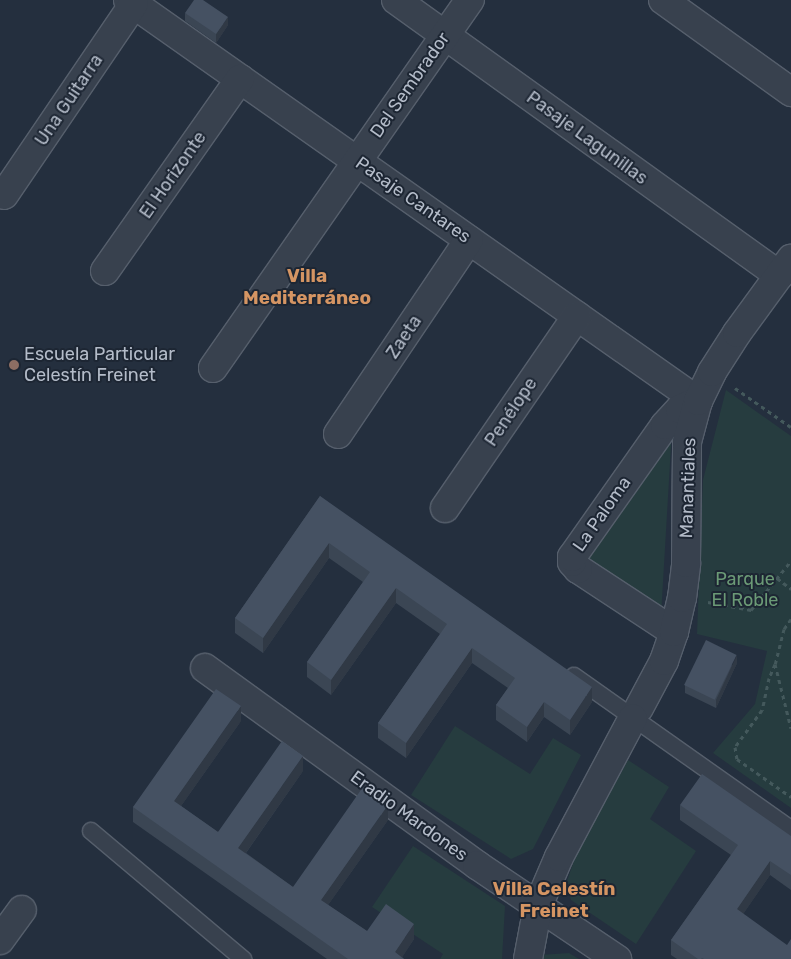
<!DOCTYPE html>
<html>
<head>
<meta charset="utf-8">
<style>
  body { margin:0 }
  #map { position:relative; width:791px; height:959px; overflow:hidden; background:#242f3e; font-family:Rubik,sans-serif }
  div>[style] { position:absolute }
  .green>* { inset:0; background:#263c3f }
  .path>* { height:3px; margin-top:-1.5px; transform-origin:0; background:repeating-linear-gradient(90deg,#44595c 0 4px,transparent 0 8px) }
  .roads { filter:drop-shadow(1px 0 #565f6c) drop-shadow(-1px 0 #565f6c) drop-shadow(0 1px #565f6c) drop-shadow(0 -1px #565f6c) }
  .lane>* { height:16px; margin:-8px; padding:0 8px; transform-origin:8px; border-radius:8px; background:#38414e }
  .street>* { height:28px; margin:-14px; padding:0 14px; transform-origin:14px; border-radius:14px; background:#38414e }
  .wall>* { inset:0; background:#3b4654 }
  .shaded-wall>* { inset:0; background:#303945 }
  .building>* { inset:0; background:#455162; transform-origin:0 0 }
  .dots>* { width:14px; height:14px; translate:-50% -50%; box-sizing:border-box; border:2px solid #1d2633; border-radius:50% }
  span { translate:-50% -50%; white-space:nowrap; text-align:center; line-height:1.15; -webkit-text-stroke:4px #1d2633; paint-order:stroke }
  .street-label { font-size:18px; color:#b4bcc9 }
  .poi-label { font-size:18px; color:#b4bcc9 }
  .left { translate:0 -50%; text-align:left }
  .park-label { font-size:18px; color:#6b9a76 }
  .neighbourhood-label { font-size:19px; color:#d59563; font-weight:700 }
</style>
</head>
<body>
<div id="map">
  <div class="green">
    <i style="clip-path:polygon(726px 390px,791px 436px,791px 808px,713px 753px,755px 704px,767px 651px,697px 634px,703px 480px)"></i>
    <i style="clip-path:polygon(672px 429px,661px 616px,577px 561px)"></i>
    <i style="clip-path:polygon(455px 726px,530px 774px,553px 738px,581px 755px,533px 849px,511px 859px,411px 795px)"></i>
    <i style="clip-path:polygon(628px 760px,669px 787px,650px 819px,696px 851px,636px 944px,571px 900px,566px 884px,577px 852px)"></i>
    <i style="clip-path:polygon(413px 846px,505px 906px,502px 959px,440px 959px,443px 954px,372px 907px)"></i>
    <i style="clip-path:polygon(569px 953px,579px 959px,540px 959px,540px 955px)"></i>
  </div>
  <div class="path">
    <i style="left:735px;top:388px;width:68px;rotate:34.9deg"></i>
    <i style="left:777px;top:578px;width:18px;rotate:38deg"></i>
    <i style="left:708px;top:602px;width:44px;rotate:10.5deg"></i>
    <i style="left:751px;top:610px;width:63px;rotate:-50.8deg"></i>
    <i style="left:791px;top:619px;width:12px;rotate:125deg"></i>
    <i style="left:784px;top:629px;width:36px;rotate:104deg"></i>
    <i style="left:775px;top:664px;width:66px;rotate:76deg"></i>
    <i style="left:775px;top:664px;width:15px;rotate:113deg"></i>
    <i style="left:769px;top:678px;width:33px;rotate:102deg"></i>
    <i style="left:762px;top:710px;width:46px;rotate:126.1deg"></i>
    <i style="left:735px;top:747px;width:12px;rotate:81deg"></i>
    <i style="left:737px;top:759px;width:66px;rotate:35.1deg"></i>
  </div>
  <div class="roads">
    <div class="lane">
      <i style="left:574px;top:676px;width:266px;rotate:35.2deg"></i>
      <i style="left:91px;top:831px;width:199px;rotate:40.1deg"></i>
    </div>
    <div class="street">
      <i style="left:128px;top:0;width:697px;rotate:35.13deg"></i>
      <i style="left:396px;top:0;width:472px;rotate:35.7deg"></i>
      <i style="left:663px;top:0;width:158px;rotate:35.7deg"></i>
      <i style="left:4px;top:195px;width:231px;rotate:-55.8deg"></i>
      <i style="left:105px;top:271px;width:235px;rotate:-54.9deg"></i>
      <i style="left:213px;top:368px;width:449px;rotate:-55.1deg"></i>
      <i style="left:338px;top:434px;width:234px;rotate:-56deg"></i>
      <i style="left:445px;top:508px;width:233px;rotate:-55.5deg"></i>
      <i style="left:674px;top:632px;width:115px;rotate:-146.7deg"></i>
      <i style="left:578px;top:569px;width:9px;rotate:-131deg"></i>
      <i style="left:572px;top:562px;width:5px;rotate:-90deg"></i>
      <i style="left:572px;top:557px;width:161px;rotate:-54.8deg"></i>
      <i style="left:665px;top:425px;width:22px;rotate:-47deg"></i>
      <i style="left:680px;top:409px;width:20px;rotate:-24deg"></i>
      <i style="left:205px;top:668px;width:336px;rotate:35.9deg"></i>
      <i style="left:477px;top:865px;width:169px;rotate:33.9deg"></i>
      <i style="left:639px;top:708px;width:53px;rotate:-62deg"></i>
      <i style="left:664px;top:661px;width:31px;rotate:-71deg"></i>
      <i style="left:674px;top:632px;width:35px;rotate:-77deg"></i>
      <i style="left:682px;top:598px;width:35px;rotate:-83deg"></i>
      <i style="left:686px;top:563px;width:121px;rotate:-89.5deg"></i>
      <i style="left:687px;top:442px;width:42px;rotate:-75deg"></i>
      <i style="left:698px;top:401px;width:32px;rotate:-64deg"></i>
      <i style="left:712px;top:372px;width:46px;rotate:-57.3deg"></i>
      <i style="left:737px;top:333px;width:92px;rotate:-53.9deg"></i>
      <i style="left:0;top:940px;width:37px;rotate:-54deg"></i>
      <i style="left:528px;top:959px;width:54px;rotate:-79.3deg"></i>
      <i style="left:538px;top:906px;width:53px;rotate:-66.8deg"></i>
      <i style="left:559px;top:857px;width:157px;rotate:-62deg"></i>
    </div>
  </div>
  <div class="wall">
    <i style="clip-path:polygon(185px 13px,228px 25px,216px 43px,185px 21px)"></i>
    <i style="clip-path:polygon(320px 496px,592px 702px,570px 735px,544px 717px,527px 742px,496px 720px,496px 705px,508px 688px,472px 663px,406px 758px,378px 738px,378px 723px,440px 634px,396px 603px,331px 695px,307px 677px,307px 662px,363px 582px,329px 558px,263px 653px,235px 633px,235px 618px)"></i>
    <i style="clip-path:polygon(737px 663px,716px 708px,685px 693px,685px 685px)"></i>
    <i style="clip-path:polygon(241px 721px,181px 806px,218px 832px,303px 771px,246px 853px,293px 887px,388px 820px,328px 905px,367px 931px,414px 939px,402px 957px,404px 959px,327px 959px,133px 822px,133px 807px)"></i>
    <i style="clip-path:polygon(680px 805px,791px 836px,791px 890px,770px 875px,743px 914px,791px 959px,677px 959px,671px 955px,671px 940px,731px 855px,680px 820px)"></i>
  </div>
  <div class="shaded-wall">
    <i style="clip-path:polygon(228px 17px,228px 25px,216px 43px,216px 34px)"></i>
    <i style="clip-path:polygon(329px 543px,329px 558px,263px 653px,263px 638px)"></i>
    <i style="clip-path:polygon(396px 588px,396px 603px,331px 695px,331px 680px)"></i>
    <i style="clip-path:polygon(472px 648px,472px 663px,406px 758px,406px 743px)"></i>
    <i style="clip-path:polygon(737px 655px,737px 663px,716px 708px,716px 700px)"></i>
    <i style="clip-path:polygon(592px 687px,592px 702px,570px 735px,570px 720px)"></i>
    <i style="clip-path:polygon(544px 702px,544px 717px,527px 742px,527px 727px)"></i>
    <i style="clip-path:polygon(241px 706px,241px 721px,174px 816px,174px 801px)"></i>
    <i style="clip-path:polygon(303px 756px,303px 771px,238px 864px,238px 848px)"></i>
    <i style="clip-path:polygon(388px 805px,388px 820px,321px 915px,321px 900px)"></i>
    <i style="clip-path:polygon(770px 861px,770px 875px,737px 923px,737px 909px)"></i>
    <i style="clip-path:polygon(414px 924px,414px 939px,401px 959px,395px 952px)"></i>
  </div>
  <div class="building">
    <i style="clip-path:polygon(194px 0,203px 0,228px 17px,216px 34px,185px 13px)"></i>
    <i style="clip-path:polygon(320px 496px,592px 687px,570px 720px,544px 702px,527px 727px,496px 705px,515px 678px,472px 648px,406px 743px,378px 723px,447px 624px,396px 588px,331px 680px,307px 662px,370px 572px,329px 543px,263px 638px,235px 618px)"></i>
    <i style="left:706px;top:640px;width:34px;height:50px;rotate:26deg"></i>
    <i style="clip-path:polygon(216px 689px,241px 706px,174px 801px,218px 832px,282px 741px,303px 756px,238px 848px,293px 887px,363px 787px,388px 805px,321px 900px,367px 931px,386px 904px,414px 924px,395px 952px,404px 959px,348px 959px,133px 807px)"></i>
    <i style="clip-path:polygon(702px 774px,791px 836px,791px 875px,770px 861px,737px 909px,787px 945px,791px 939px,791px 959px,704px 959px,702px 958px,701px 959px,698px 959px,671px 940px,738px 845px,680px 805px)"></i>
  </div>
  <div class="dots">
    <i style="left:14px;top:365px;background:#8d6e63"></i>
  </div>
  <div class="street-label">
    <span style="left:410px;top:85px;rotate:-55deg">Del Sembrador</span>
    <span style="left:69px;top:100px;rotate:-56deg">Una Guitarra</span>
    <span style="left:587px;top:138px;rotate:36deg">Pasaje Lagunillas</span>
    <span style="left:173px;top:175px;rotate:-55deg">El Horizonte</span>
    <span style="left:413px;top:200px;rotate:35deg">Pasaje Cantares</span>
    <span style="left:404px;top:337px;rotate:-56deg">Zaeta</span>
    <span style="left:511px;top:412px;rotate:-56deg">Penélope</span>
    <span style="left:688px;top:488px;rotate:-88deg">Manantiales</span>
    <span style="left:602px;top:514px;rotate:-55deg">La Paloma</span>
    <span style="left:409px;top:816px;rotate:36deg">Eradio Mardones</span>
  </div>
  <div class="poi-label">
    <span class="left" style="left:24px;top:365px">Escuela Particular<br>Celestín Freinet</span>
  </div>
  <div class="park-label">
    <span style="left:745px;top:590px">Parque<br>El Roble</span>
  </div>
  <div class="neighbourhood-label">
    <span style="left:307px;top:287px">Villa<br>Mediterráneo</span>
    <span style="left:554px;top:900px">Villa Celestín<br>Freinet</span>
  </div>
</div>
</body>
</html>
